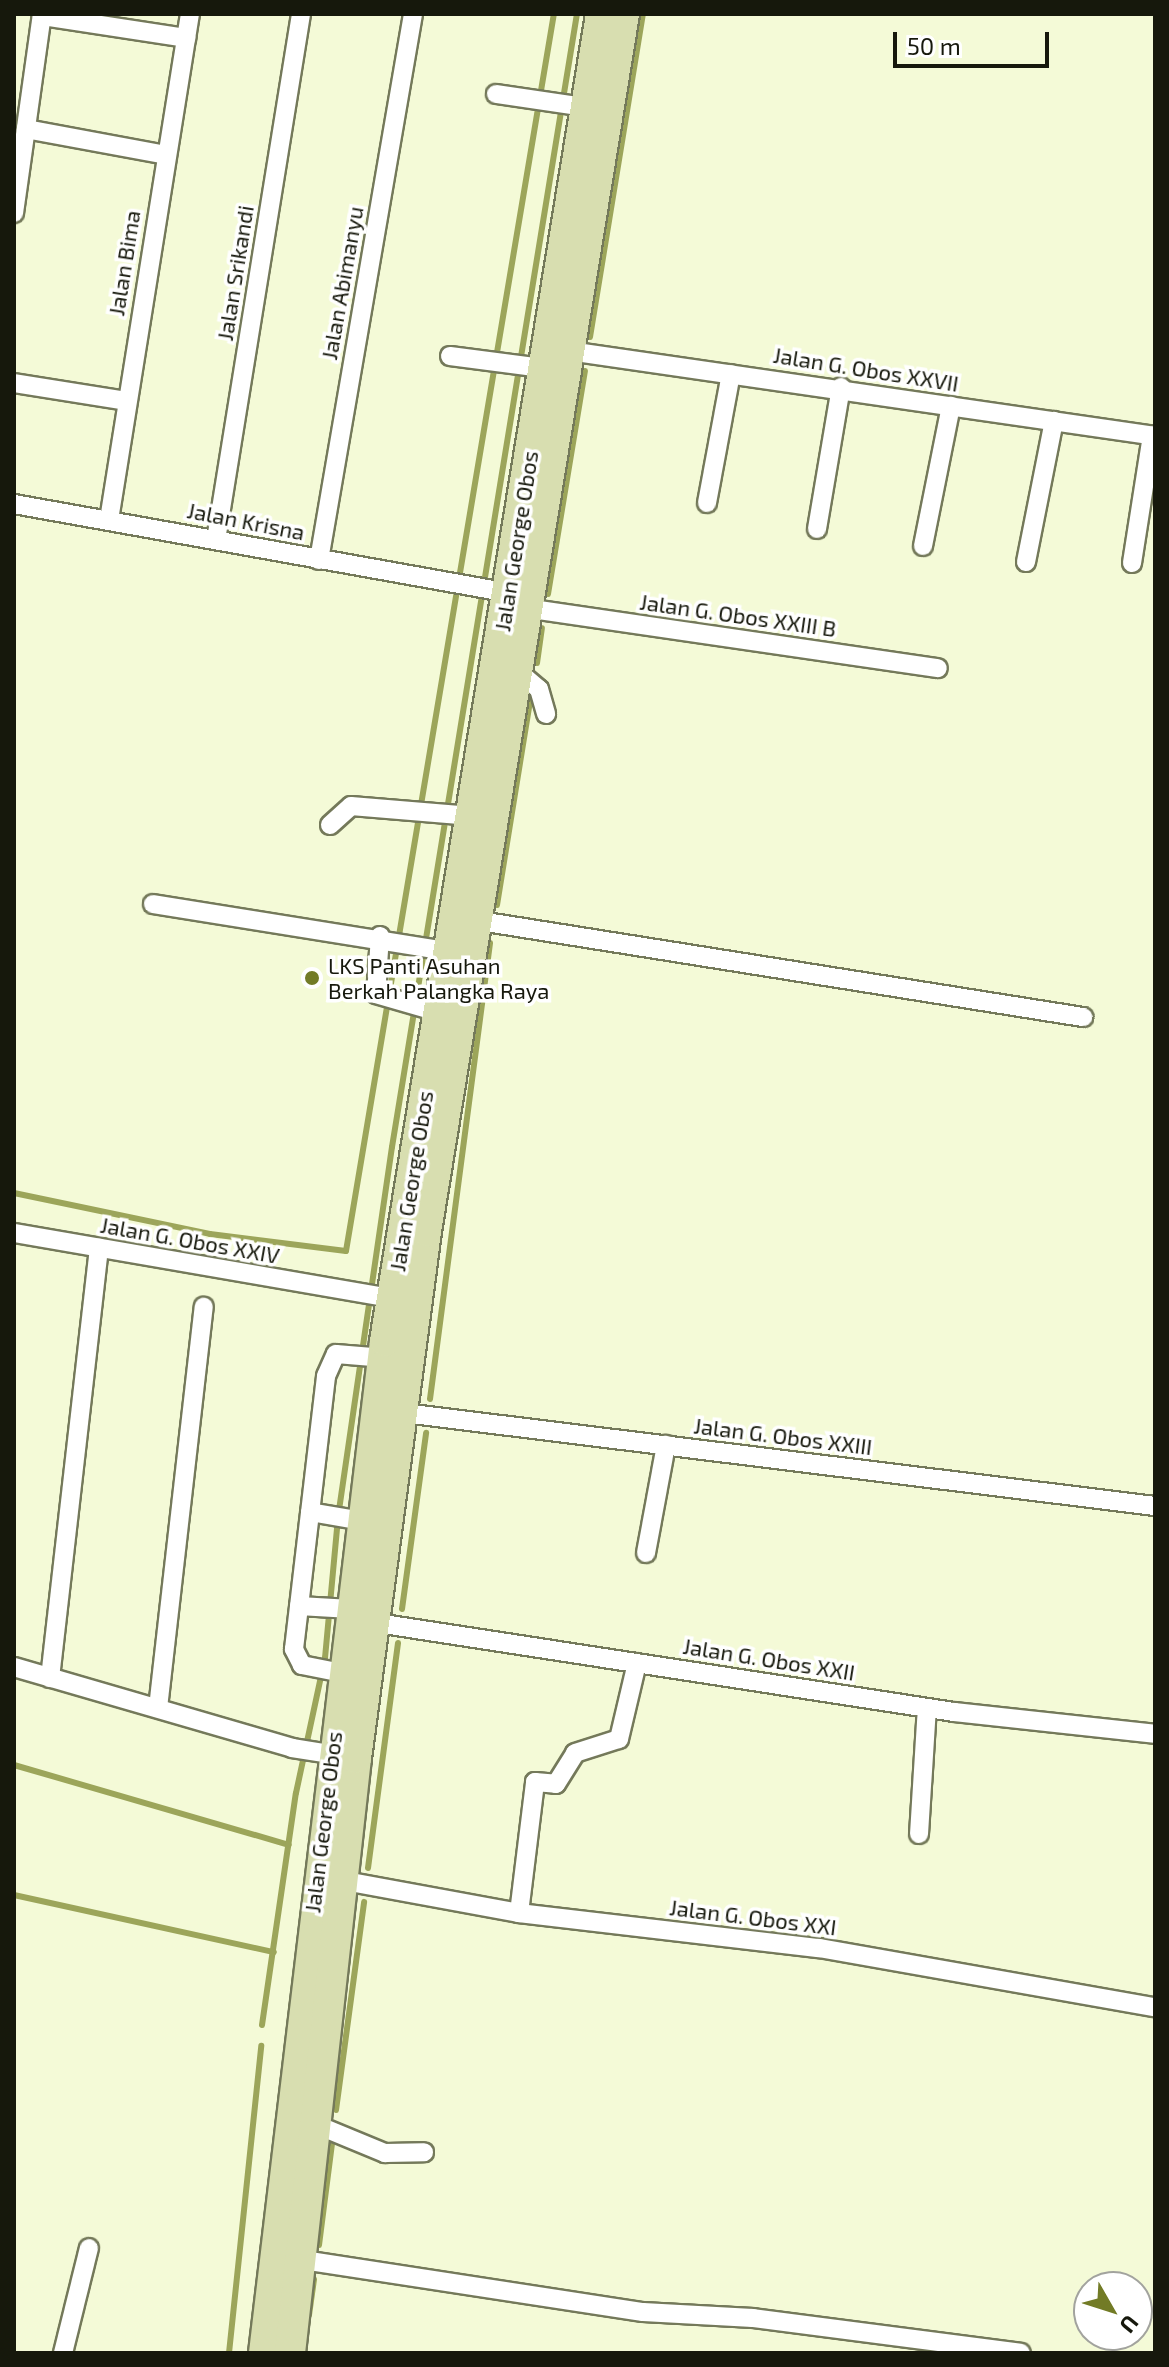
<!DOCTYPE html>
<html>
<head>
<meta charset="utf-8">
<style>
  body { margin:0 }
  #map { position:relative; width:1169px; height:2367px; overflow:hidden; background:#f4fad7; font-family:"Exo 2",sans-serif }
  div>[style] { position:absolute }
  .stream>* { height:6px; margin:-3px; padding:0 3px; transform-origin:3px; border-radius:3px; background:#9ca55a }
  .roads { filter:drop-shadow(2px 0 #74795a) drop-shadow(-2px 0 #74795a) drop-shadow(0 2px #74795a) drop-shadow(0 -2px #74795a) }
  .minor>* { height:18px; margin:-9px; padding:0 9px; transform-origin:9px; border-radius:9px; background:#fff }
  .primary>* { height:30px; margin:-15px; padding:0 15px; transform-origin:15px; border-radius:15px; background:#d8deb0 }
  .dots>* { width:22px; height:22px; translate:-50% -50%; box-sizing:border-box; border:4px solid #fff; border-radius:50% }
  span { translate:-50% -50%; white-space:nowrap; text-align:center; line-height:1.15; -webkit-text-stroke:7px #fff; paint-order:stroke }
  .street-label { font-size:22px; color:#16180c }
  .poi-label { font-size:22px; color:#16180c }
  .left { translate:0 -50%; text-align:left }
  .frame { position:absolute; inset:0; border:16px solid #16180c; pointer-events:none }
  .north { position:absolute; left:1073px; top:2271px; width:80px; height:80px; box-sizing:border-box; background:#fff; border:2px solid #a2a39e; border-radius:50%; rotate:129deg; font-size:22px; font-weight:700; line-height:32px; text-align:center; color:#16180c }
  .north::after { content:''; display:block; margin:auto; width:28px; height:36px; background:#727b26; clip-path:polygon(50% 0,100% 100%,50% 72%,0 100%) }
  .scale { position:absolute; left:893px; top:32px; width:156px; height:36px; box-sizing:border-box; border:4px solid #16180c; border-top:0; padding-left:10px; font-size:24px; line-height:28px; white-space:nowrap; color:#16180c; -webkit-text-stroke:6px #fff; paint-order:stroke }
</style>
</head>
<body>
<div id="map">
  <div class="stream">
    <i style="left:590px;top:337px;width:327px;rotate:-80.7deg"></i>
    <i style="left:548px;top:594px;width:226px;rotate:-80.6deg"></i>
    <i style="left:537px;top:663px;width:35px;rotate:-82deg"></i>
    <i style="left:497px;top:905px;width:206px;rotate:-80.8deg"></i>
    <i style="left:14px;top:1193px;width:200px;rotate:11.8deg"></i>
    <i style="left:210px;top:1234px;width:137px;rotate:7.1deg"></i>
    <i style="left:346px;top:1251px;width:1254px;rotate:-80.46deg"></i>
    <i style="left:430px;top:1399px;width:460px;rotate:-82.5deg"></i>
    <i style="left:402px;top:1609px;width:178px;rotate:-82.2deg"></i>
    <i style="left:14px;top:1765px;width:286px;rotate:16.2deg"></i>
    <i style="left:368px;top:1868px;width:227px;rotate:-82.4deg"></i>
    <i style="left:14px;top:1895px;width:266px;rotate:12.4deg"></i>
    <i style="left:262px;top:2025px;width:234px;rotate:-81.7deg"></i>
    <i style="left:296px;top:1793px;width:138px;rotate:-77.9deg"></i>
    <i style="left:325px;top:1658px;width:142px;rotate:-84.7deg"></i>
    <i style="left:338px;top:1517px;width:374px;rotate:-81.7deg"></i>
    <i style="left:392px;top:1147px;width:1148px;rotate:-80.73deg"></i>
    <i style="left:336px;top:2110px;width:210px;rotate:-82.3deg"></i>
    <i style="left:319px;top:2245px;width:102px;rotate:-82.7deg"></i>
    <i style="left:309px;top:2315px;width:36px;rotate:-82deg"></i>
    <i style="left:229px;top:2353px;width:309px;rotate:-84deg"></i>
  </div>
  <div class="roads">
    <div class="minor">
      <i style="left:42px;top:16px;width:146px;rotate:8.7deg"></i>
      <i style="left:496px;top:94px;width:90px;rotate:8.3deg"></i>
      <i style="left:26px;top:129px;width:142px;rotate:10.5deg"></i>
      <i style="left:14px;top:213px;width:201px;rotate:-82deg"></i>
      <i style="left:569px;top:351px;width:592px;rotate:8.25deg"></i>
      <i style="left:450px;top:356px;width:93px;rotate:7.4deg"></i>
      <i style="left:14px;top:383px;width:114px;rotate:9.1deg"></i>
      <i style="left:707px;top:503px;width:131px;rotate:-79.5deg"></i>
      <i style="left:14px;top:504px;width:509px;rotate:10.18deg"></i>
      <i style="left:109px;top:520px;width:512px;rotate:-80.91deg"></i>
      <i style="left:817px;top:529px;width:144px;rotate:-80.4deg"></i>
      <i style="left:216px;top:540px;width:533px;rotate:-80.82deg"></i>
      <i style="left:923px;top:546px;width:143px;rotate:-78.7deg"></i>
      <i style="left:319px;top:560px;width:554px;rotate:-80.23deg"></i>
      <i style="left:1026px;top:562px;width:144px;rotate:-78.8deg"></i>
      <i style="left:1132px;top:563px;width:129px;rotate:-81.1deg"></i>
      <i style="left:532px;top:609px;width:410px;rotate:8.3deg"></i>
      <i style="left:521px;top:674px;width:23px;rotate:40deg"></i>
      <i style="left:539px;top:689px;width:26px;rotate:74deg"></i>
      <i style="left:330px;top:825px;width:28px;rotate:-42deg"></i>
      <i style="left:351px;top:806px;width:121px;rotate:4.7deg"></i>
      <i style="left:153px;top:904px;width:298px;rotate:9.1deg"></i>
      <i style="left:480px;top:921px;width:611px;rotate:9.05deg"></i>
      <i style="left:380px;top:936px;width:58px;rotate:93.9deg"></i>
      <i style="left:376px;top:994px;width:65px;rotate:16.2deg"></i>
      <i style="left:14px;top:1233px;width:393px;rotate:9.8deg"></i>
      <i style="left:404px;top:1413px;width:757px;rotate:7.06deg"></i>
      <i style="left:310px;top:1512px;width:54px;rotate:9.6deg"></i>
      <i style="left:646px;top:1553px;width:110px;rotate:-79.5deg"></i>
      <i style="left:299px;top:1606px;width:52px;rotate:3.3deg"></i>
      <i style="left:377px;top:1623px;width:584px;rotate:8.77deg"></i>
      <i style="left:954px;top:1712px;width:202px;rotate:6.2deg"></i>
      <i style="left:14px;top:1667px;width:290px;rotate:16.2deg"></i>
      <i style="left:292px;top:1748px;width:52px;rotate:8.9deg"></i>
      <i style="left:342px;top:1673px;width:41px;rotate:-168.7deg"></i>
      <i style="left:302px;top:1665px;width:18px;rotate:-117deg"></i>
      <i style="left:294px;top:1649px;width:275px;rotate:-83.3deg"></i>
      <i style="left:326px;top:1376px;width:24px;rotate:-66deg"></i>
      <i style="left:336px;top:1354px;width:49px;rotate:4.7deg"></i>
      <i style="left:50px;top:1678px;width:433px;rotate:-83.5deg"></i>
      <i style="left:158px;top:1708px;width:404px;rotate:-83.5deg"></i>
      <i style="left:919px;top:1834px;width:126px;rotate:-86.4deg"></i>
      <i style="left:345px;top:1881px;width:177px;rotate:10.4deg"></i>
      <i style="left:519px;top:1913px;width:302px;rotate:6.7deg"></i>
      <i style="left:819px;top:1948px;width:341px;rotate:10deg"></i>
      <i style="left:519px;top:1913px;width:132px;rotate:-83deg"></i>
      <i style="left:535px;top:1782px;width:21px;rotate:5deg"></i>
      <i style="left:556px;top:1784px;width:36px;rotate:-58deg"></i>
      <i style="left:575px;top:1753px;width:46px;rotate:-17.7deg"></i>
      <i style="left:619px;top:1739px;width:78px;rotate:-76.7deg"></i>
      <i style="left:317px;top:2125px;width:74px;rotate:22.4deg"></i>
      <i style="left:385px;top:2153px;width:39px;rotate:-1deg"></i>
      <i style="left:303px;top:2260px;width:344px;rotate:8.7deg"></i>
      <i style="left:643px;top:2312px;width:110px;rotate:3.1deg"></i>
      <i style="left:753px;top:2318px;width:270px;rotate:7.4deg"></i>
      <i style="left:63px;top:2353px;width:108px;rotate:-76.1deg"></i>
    </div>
    <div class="primary">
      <i style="left:264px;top:2353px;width:1019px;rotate:-83.18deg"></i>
      <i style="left:385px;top:1341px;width:1344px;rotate:-80.75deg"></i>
      <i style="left:290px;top:2353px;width:599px;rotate:-83.67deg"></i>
      <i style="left:356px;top:1758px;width:532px;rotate:-82.43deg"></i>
      <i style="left:426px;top:1231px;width:1233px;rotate:-80.76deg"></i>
    </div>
  </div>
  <div class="dots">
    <i style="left:312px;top:978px;background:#727b26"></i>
  </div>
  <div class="street-label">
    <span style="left:124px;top:263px;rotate:-81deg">Jalan Bima</span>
    <span style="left:235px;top:273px;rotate:-81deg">Jalan Srikandi</span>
    <span style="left:342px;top:283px;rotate:-80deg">Jalan Abimanyu</span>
    <span style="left:866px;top:369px;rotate:9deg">Jalan G. Obos XXVII</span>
    <span style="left:246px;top:521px;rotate:11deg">Jalan Krisna</span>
    <span style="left:516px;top:541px;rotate:-81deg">Jalan George Obos</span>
    <span style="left:738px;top:615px;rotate:8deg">Jalan G. Obos XXIII B</span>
    <span style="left:411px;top:1181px;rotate:-81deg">Jalan George Obos</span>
    <span style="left:190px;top:1240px;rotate:10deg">Jalan G. Obos XXIV</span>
    <span style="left:783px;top:1436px;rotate:7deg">Jalan G. Obos XXIII</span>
    <span style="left:769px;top:1659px;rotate:9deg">Jalan G. Obos XXII</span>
    <span style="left:323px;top:1822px;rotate:-83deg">Jalan George Obos</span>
    <span style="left:753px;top:1917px;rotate:7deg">Jalan G. Obos XXI</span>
  </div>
  <div class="poi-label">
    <span class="left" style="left:328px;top:978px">LKS Panti Asuhan<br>Berkah Palangka Raya</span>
  </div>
  <div class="frame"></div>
  <div class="north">U</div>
  <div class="scale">50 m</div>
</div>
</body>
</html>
